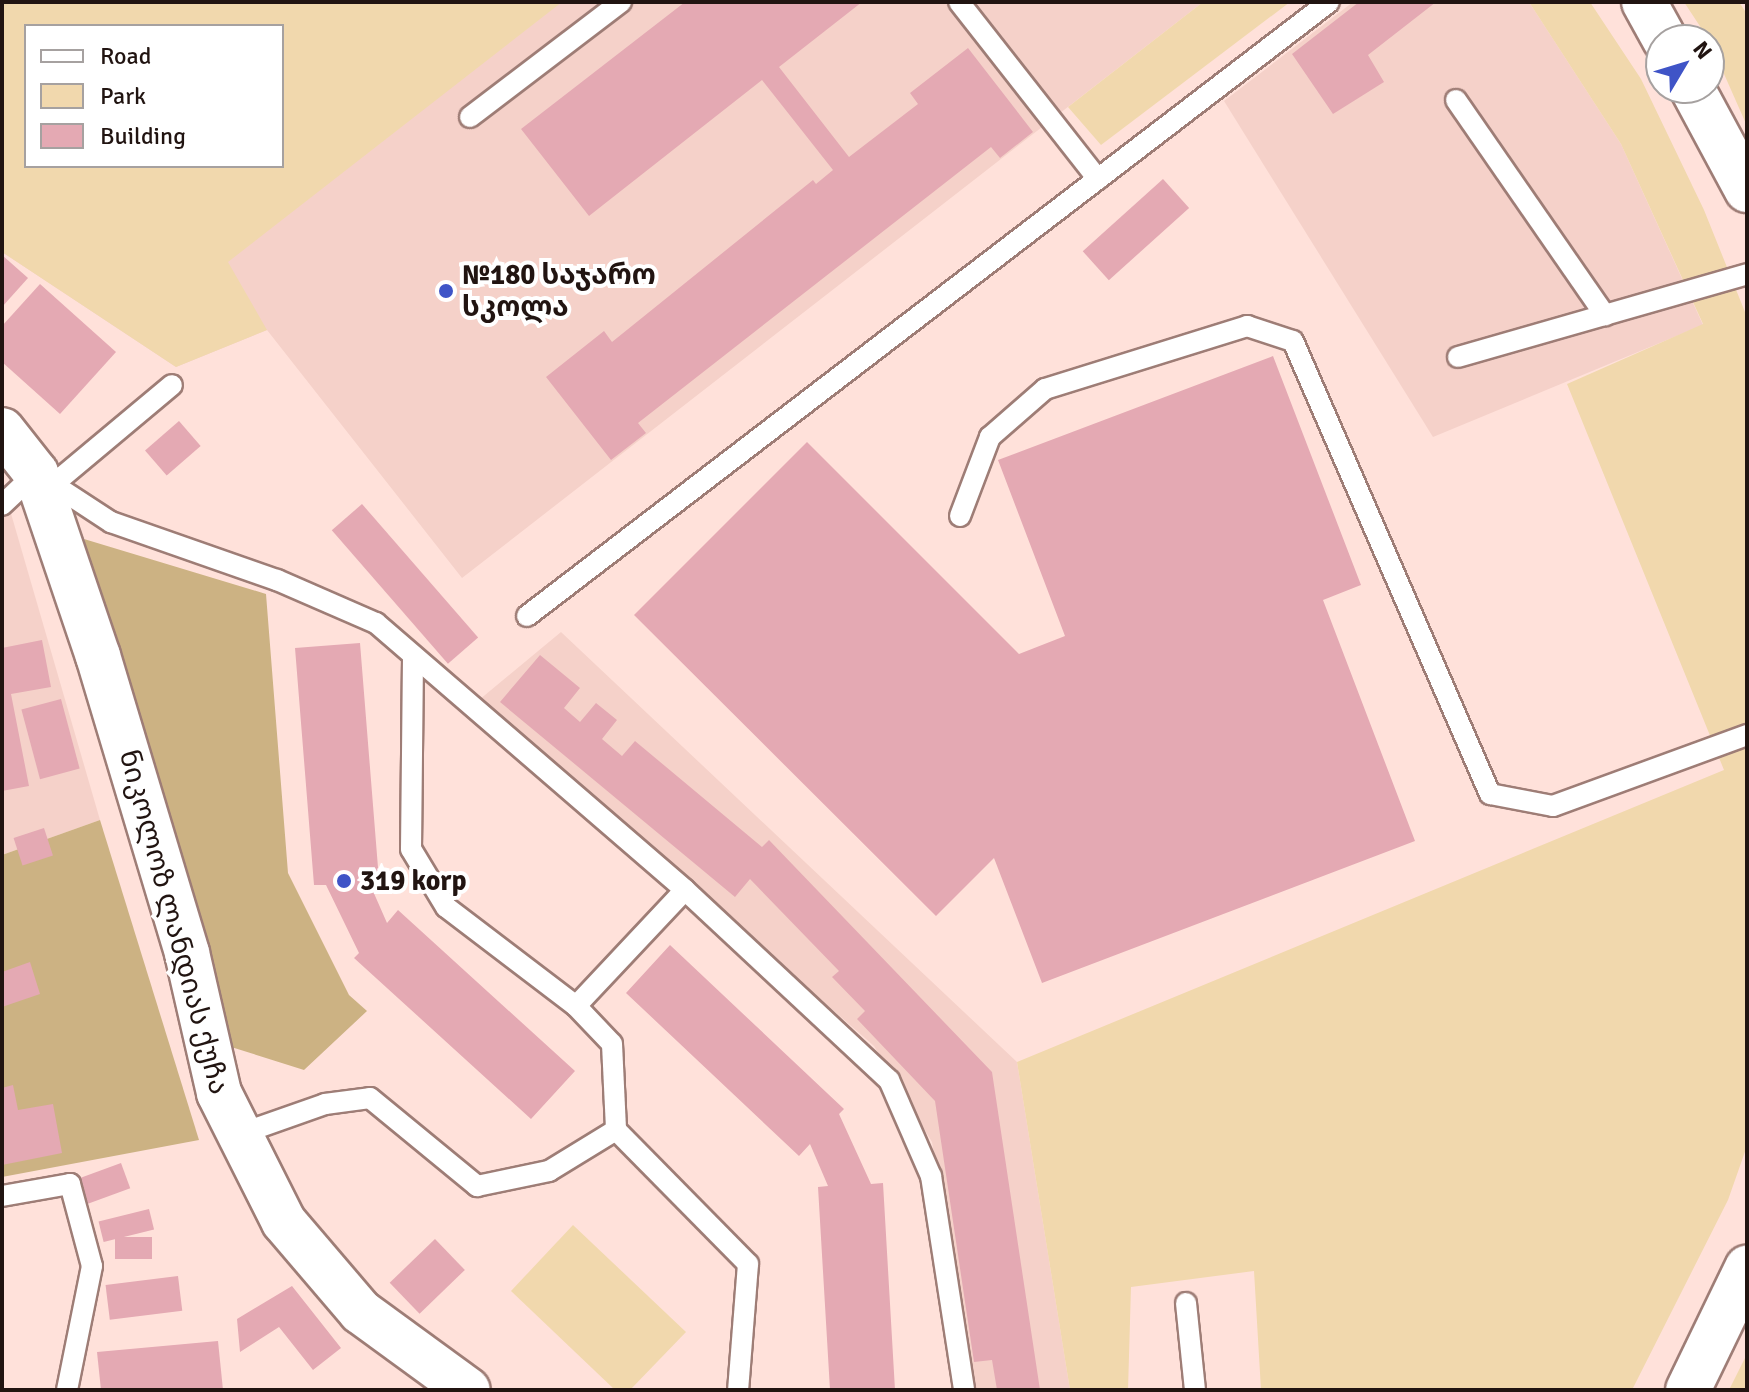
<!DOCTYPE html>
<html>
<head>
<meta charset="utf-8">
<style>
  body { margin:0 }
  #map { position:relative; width:1749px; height:1392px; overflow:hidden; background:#ffe1da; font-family:Signika,"Noto Sans Georgian",sans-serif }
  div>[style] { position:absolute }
  .built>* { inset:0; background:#f5d1c9 }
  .green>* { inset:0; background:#f1d8ad }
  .forest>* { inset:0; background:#ccb283 }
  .building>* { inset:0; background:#e4a9b3; transform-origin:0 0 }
  .roads { filter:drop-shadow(2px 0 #9e7d76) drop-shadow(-2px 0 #9e7d76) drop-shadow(0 2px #9e7d76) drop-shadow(0 -2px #9e7d76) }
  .lane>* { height:20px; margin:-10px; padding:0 10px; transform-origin:10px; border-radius:10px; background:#fff }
  .secondary>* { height:44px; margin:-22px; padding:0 22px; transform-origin:22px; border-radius:22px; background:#fff }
  .dots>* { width:22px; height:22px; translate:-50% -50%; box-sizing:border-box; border:4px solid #fff; border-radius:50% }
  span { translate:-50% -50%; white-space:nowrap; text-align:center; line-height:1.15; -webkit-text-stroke:8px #fff; paint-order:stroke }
  .poi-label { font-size:28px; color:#211411; font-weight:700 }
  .left { translate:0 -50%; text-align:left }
  .street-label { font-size:28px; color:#211411 }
  .frame { position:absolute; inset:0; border:4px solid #211411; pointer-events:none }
  .legend { position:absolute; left:24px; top:24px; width:260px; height:144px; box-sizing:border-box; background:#fff; border:2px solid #a6a1a0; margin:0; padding:10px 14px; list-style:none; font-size:24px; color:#211411 }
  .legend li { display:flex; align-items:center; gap:16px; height:40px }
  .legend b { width:40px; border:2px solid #a6a1a0 }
  .north { position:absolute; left:1645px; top:24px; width:80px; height:80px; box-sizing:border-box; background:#fff; border:2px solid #a6a1a0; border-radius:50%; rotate:52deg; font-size:22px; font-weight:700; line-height:32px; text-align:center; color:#211411 }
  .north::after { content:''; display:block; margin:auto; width:28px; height:36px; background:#3f54c7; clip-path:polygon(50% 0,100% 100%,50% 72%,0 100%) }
</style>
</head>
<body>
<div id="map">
  <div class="built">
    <i style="clip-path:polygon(evenodd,2px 2px,1203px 2px,462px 578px,267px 330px,176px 367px,2px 252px,2px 2px,26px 26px,282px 26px,282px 166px,26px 166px,26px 26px)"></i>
    <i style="clip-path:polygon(1353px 2px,1529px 2px,1621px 144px,1703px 325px,1433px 437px,1224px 101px)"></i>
    <i style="clip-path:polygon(3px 486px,100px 820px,2px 855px,2px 487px)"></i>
    <i style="clip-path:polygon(561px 632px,1017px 1062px,1070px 1390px,973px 1390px,932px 1142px,874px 1046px,479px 700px)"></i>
  </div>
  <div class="green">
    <i style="clip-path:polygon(evenodd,2px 2px,562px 2px,228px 262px,267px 330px,176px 367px,2px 252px,2px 2px,26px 26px,282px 26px,282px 166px,26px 166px,26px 26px)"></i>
    <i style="clip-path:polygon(1203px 2px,1290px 2px,1101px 145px,1068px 107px)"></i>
    <i style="clip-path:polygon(1529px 2px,1590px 2px,1641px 79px,1704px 210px,1747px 317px,1747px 1146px,1728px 1200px,1632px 1390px,1261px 1390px,1254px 1271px,1131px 1287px,1128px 1390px,1070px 1390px,1017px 1062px,1724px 770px,1567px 384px,1703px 324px,1621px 144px)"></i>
    <i style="clip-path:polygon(1684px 2px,1739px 2px,1747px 14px,1747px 126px,1709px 40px)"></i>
    <i style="clip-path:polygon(573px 1225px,686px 1332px,630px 1390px,615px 1390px,511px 1291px)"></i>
    <i style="clip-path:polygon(1747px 1354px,1747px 1390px,1729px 1390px)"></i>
  </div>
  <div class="forest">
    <i style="clip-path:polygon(84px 539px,266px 594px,288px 873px,349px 995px,367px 1011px,304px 1070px,228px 1046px)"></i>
    <i style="clip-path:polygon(100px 820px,199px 1140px,2px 1177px,2px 855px)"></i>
  </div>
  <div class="building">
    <i style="clip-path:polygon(685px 2px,862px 2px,779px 67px,849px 157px,918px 104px,910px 93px,968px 48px,1033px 132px,1000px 158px,991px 147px,638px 423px,646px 433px,611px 460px,546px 377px,604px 331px,612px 342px,813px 180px,816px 184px,833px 170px,762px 80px,589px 216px,521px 129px)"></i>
    <i style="clip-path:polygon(1359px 2px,1436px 2px,1368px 55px,1384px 82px,1333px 114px,1292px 54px)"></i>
    <i style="left:1163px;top:179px;width:39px;height:108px;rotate:48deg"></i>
    <i style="clip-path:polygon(2px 255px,28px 278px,2px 307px)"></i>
    <i style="clip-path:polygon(40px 284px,116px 352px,60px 414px,2px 362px,2px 326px)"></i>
    <i style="clip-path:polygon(1273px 356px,1361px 585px,1323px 600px,1415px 841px,1042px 983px,994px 858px,936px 916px,634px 615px,807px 442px,1019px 654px,1065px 636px,998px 460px)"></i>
    <i style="left:179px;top:421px;width:33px;height:45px;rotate:49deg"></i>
    <i style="left:362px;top:504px;width:177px;height:40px;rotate:49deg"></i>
    <i style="clip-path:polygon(42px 640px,51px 687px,11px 694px,29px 786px,2px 791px,2px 648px)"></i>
    <i style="clip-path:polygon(360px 643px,379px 880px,369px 882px,387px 923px,398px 910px,575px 1071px,531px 1119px,354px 958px,359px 953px,326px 885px,314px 885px,295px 648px)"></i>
    <i style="clip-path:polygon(540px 655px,580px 688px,564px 708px,580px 722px,596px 703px,617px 720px,602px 739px,622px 756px,635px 741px,762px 847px,769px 840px,992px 1072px,1040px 1390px,997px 1390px,992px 1360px,974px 1362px,935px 1101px,857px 1019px,865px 1011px,832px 977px,839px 971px,750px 879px,735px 897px,500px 702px)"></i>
    <i style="left:61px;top:699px;width:72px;height:41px;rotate:75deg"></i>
    <i style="left:44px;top:828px;width:29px;height:32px;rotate:72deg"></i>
    <i style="clip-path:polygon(670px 945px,844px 1109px,839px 1114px,871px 1184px,883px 1183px,895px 1390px,830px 1390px,818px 1187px,828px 1186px,810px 1144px,799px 1156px,626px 993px)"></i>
    <i style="clip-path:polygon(30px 962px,40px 994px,2px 1007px,2px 972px)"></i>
    <i style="clip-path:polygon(13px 1085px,18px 1110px,53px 1104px,62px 1153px,2px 1165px,2px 1088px)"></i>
    <i style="left:121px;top:1163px;width:27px;height:45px;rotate:70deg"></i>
    <i style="left:149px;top:1209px;width:21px;height:52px;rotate:76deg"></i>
    <i style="left:152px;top:1237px;width:22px;height:37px;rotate:90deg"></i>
    <i style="left:435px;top:1239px;width:43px;height:63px;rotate:46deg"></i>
    <i style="left:178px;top:1276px;width:35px;height:73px;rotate:83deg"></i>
    <i style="clip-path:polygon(292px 1286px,341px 1348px,313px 1370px,279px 1327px,240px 1352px,237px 1319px)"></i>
    <i style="clip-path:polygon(218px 1341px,223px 1390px,101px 1390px,97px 1352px)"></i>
  </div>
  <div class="roads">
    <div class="lane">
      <i style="left:959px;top:2px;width:225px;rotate:51.9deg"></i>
      <i style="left:1456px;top:100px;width:262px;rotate:55.3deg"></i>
      <i style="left:470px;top:117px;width:190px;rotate:-37.3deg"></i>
      <i style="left:1458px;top:357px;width:301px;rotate:-16deg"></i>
      <i style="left:56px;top:482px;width:151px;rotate:-39.9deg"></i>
      <i style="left:2px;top:505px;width:47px;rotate:-43.3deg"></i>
      <i style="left:36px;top:473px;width:90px;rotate:33.2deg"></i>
      <i style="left:111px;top:522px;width:176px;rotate:19.3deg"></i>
      <i style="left:277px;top:580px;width:108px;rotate:23.5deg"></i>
      <i style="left:376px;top:623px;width:408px;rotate:40.8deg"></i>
      <i style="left:685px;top:890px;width:279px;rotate:43deg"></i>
      <i style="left:889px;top:1080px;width:105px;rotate:66.4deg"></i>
      <i style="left:931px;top:1176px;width:217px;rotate:81.2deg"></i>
      <i style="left:960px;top:516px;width:85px;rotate:-69.2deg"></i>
      <i style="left:990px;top:437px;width:73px;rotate:-41.1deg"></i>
      <i style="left:1045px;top:389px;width:212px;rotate:-17.3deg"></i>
      <i style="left:1247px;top:326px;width:48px;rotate:18.1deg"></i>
      <i style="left:1293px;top:341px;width:494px;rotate:66.5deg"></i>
      <i style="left:1490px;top:794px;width:64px;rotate:10.8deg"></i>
      <i style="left:1553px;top:806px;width:207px;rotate:-20.1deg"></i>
      <i style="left:527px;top:616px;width:1010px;rotate:-37.44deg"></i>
      <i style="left:413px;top:658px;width:191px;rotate:90.6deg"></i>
      <i style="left:411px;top:849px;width:68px;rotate:58.9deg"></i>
      <i style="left:446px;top:907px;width:163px;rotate:37.3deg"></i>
      <i style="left:576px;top:1006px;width:52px;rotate:46.5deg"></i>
      <i style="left:612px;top:1044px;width:86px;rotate:87.3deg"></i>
      <i style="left:576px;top:1006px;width:159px;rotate:-46.8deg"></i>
      <i style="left:240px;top:1134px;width:90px;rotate:-19.4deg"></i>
      <i style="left:325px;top:1104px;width:45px;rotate:-7.6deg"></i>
      <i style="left:370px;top:1098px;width:139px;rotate:39.4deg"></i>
      <i style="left:477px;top:1186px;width:74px;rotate:-11.8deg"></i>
      <i style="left:549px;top:1171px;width:79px;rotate:-31.5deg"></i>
      <i style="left:616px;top:1130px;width:188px;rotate:45.4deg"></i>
      <i style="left:748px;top:1264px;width:126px;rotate:94.5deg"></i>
      <i style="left:2px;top:1196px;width:69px;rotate:-10deg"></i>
      <i style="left:70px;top:1184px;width:85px;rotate:75deg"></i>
      <i style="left:92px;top:1266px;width:126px;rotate:101.4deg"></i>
      <i style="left:1186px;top:1303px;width:87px;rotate:84.1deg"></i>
    </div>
    <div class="secondary">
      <i style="left:1644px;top:2px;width:43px;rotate:61.1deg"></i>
      <i style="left:1692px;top:88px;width:116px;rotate:61.7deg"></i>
      <i style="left:2px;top:430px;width:55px;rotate:51.7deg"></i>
      <i style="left:36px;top:473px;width:193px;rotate:71.3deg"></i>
      <i style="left:98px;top:656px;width:310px;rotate:73.3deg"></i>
      <i style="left:187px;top:953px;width:144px;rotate:77.1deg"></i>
      <i style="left:219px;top:1093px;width:144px;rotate:63.3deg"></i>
      <i style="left:284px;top:1222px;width:118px;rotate:49.5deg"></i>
      <i style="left:361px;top:1312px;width:132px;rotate:36.1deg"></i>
      <i style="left:1688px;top:1390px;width:136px;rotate:-64.2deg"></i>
    </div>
  </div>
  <div class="dots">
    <i style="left:446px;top:291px;background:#3f54c7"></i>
    <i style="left:344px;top:881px;background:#3f54c7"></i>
  </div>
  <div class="poi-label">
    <span class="left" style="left:462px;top:291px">№180 საჯარო<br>სკოლა</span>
    <span class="left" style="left:360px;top:881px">319 korp</span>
  </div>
  <div class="street-label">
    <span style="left:174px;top:922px;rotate:75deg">ნიკოლოზ ლანდიას ქუჩა</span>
  </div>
  <div class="frame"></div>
  <ul class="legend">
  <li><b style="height:10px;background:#fff"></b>Road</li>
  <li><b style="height:22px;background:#f1d8ad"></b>Park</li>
  <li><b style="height:22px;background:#e4a9b3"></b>Building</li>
  </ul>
  <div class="north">N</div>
</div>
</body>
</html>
